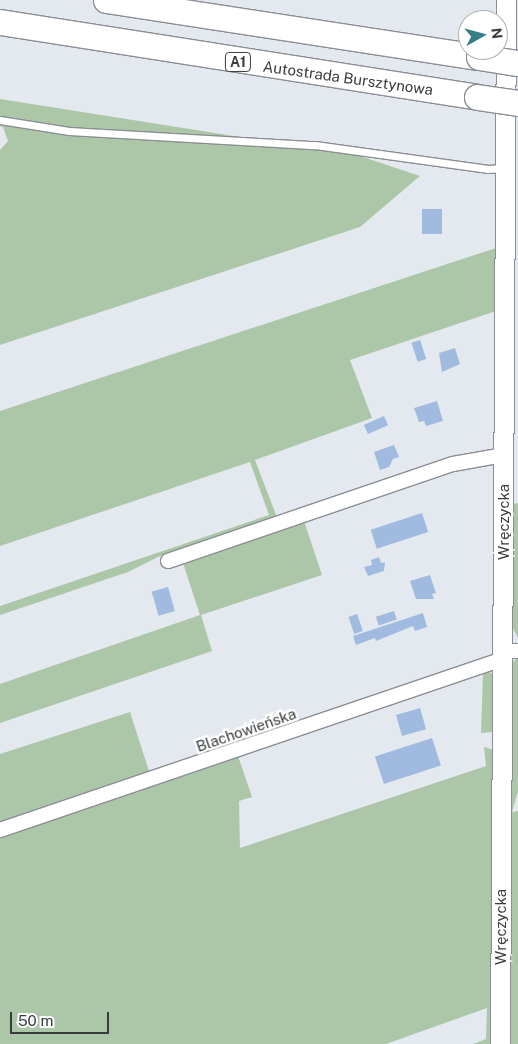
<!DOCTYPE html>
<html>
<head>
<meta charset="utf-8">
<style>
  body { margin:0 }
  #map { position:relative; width:518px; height:1044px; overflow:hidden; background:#e4e9ef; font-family:"Public Sans",sans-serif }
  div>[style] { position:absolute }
  .green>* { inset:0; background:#acc7a8 }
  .building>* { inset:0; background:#a0bbdf; transform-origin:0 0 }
  .roads { filter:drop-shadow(1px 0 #8a8e94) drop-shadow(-1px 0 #8a8e94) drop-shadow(0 1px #8a8e94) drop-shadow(0 -1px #8a8e94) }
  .lane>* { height:7px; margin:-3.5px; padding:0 3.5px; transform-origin:3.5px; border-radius:3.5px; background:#fff }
  .street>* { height:14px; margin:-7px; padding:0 7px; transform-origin:7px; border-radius:7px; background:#fff }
  .secondary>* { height:19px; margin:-9.5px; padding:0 9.5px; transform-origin:9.5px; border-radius:9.5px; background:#fff }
  .highway>* { height:25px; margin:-12.5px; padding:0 12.5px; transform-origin:12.5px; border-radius:12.5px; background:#fff }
  .bridges { filter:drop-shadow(1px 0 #8a8e94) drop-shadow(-1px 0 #8a8e94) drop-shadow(0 1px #8a8e94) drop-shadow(0 -1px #8a8e94) }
  .highway-bridge>* { height:25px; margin:-12.5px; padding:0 12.5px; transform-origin:12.5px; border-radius:12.5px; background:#fff }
  span { translate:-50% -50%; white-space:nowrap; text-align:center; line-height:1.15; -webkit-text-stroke:5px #fff; paint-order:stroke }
  .shield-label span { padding:1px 4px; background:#fff; border:1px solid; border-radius:4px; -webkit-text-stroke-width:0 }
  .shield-label { font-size:14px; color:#393b3e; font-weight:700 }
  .street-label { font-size:15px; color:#393b3e }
  .north { position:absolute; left:458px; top:10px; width:50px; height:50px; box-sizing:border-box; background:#fff; border:1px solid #b0b1b2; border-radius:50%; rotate:83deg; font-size:14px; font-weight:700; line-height:20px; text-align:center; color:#393b3e }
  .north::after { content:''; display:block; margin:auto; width:18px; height:22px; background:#367e86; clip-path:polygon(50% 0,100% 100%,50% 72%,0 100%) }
  .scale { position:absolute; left:10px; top:1012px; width:99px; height:22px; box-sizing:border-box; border:2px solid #393b3e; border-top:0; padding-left:6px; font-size:15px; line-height:18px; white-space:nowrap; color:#393b3e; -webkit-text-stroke:4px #fff; paint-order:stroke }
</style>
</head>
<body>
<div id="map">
  <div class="green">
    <i style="clip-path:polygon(0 99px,360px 156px,420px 176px,360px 227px,0 345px,0 150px,8px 141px,3px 127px,0 126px)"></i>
    <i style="clip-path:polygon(505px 245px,505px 308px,350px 360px,372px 418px,255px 460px,278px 520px,199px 546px,166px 553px,128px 572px,0 615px,0 606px,269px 515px,250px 462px,0 546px,0 411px)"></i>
    <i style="clip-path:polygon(518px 503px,518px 638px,511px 625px,512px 504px)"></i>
    <i style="clip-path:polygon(303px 518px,322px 575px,201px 615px,212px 651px,0 723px,0 684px,200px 615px,182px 560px)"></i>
    <i style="clip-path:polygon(518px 657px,518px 791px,512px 812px,518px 811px,518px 1044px,507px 1044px,511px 664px)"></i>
    <i style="clip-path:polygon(488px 670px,493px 675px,495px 728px,492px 732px,481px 733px,483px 673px)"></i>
    <i style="clip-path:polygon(130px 712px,149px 771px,0 826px,0 754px)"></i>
    <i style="clip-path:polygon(484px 747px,495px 750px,494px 1044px,473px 1044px,486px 1039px,487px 1008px,386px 1044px,0 1044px,0 834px,238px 756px,252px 797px,239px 801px,240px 848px,486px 766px)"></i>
  </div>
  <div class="building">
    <i style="left:422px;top:209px;width:20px;height:25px"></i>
    <i style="left:420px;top:340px;width:20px;height:9px;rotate:72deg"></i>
    <i style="clip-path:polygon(455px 348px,460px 364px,442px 372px,439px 353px)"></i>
    <i style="clip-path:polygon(437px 401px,443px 421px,426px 426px,424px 421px,419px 422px,414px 408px)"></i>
    <i style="left:384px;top:416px;width:10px;height:22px;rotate:66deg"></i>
    <i style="clip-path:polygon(394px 445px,399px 457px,393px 459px,389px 467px,380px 470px,374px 452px)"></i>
    <i style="left:422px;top:513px;width:20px;height:54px;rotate:72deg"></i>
    <i style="clip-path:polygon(379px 557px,381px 563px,385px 562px,384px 571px,368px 576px,364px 567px,372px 565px,371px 560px)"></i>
    <i style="clip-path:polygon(430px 575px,436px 593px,432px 594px,434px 599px,416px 599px,410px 581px)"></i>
    <i style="left:168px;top:587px;width:25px;height:17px;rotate:74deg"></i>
    <i style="left:394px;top:611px;width:9px;height:19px;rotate:72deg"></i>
    <i style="clip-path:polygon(423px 613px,427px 627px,415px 631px,413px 626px,376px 641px,375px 638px,356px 645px,353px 636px)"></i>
    <i style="left:357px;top:614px;width:18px;height:9px;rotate:71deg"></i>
    <i style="left:420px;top:708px;width:22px;height:25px;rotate:74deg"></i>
    <i style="left:432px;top:738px;width:29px;height:60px;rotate:72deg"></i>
  </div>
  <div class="roads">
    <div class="lane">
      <i style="left:0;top:120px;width:70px;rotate:9.1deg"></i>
      <i style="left:69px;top:131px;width:246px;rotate:3.3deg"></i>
      <i style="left:315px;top:145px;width:175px;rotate:7.9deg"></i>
      <i style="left:488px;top:169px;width:16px;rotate:-4deg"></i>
    </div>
    <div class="street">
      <i style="left:168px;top:561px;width:301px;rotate:-18.8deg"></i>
      <i style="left:453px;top:464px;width:52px;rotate:-10deg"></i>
      <i style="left:503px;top:651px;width:15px"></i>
      <i style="left:0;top:830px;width:531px;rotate:-18.78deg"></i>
    </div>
    <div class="secondary">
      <i style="left:500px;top:1044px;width:1044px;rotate:-89.67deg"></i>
    </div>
    <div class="highway">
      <i style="left:106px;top:0;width:377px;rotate:8.7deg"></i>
      <i style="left:0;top:22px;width:483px;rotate:8.9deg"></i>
    </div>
  </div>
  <div class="bridges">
    <div class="highway-bridge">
      <i style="left:479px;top:57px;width:39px;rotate:9deg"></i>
      <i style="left:477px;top:97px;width:41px;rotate:8.3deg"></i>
    </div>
  </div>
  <div class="shield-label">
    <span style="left:238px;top:62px">A1</span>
  </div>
  <div class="street-label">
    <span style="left:348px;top:78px;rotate:8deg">Autostrada Bursztynowa</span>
    <span style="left:504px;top:522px;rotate:-90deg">Wręczycka</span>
    <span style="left:246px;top:730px;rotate:-19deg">Blachowieńska</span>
    <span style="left:501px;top:927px;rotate:-90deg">Wręczycka</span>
  </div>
  <div class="north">N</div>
  <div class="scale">50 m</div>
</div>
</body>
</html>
